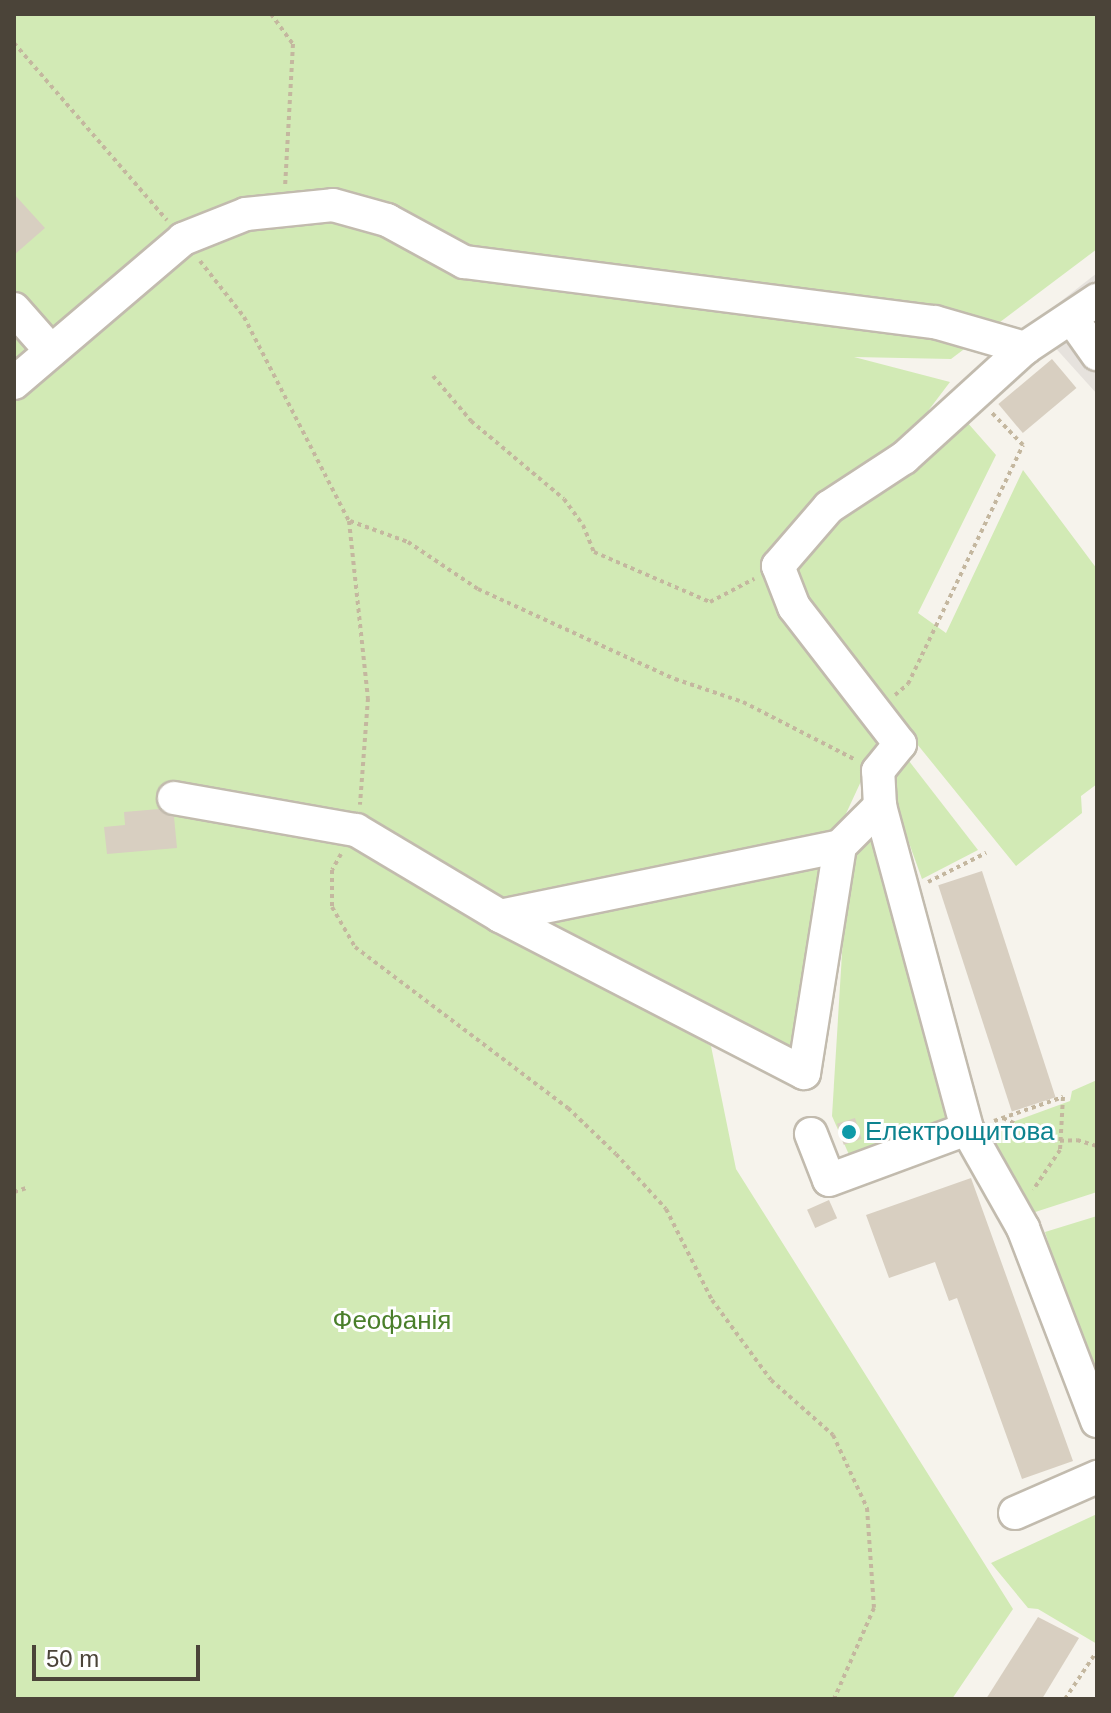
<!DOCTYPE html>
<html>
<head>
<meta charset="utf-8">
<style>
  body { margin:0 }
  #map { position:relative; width:1111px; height:1713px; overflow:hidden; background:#f6f3ec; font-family:Arial,sans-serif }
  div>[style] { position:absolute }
  .industrial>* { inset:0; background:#e6e2dd }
  .green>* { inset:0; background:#d2eab5 }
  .building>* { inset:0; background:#d8cfc1; transform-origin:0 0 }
  .path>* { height:4px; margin-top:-2px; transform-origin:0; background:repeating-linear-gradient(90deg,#c4b79f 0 4px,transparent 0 8px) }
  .roads { filter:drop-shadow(2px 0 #c2bbae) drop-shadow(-2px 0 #c2bbae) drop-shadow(0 2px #c2bbae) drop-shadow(0 -2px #c2bbae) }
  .minor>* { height:32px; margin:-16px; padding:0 16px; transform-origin:16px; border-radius:16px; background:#fff }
  .dots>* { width:22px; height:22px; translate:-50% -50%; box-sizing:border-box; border:4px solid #fff; border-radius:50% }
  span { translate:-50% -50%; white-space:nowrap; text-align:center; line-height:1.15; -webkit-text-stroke:6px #fff; paint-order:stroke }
  .culture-label { font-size:26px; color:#0d838f }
  .left { translate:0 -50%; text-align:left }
  .park-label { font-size:26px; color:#4a7f2a }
  .frame { position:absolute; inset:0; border:16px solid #4b4439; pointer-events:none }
  .scale { position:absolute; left:32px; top:1645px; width:168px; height:36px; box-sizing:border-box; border:4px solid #4b4439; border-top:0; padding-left:10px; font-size:24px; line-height:28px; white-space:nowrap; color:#4b4439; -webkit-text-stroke:6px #fff; paint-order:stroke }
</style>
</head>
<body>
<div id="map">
  <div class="industrial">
    <i style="clip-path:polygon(1097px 273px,1097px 394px,1033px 323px)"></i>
  </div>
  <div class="green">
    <i style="clip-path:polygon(14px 14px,1097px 14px,1097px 249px,951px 359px,854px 357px,950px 382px,884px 469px,959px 413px,996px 455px,918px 613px,946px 633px,1023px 470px,1097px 569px,1097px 784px,1081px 796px,1082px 813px,1016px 866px,900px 723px,876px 749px,837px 833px,493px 899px,420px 848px,410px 872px,711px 1046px,736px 1169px,1013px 1609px,952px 1699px,14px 1699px)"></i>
    <i style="clip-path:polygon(909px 761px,978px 850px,922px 879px,886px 779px)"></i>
    <i style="clip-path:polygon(874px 826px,955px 1122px,850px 1157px,832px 1116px,848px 856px)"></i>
    <i style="clip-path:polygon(823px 866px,792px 1052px,542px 922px)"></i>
    <i style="clip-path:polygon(1097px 1080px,1097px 1192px,1026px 1215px,985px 1132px,1070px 1101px,1072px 1091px)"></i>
    <i style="clip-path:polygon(1097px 1216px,1097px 1398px,1045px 1232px)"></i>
    <i style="clip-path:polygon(1097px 1514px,1097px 1644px,1038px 1609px,1028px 1608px,991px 1563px)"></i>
  </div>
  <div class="building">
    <i style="clip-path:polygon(14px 194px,45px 228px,14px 255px)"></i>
    <i style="left:1052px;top:359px;width:38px;height:70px;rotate:50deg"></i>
    <i style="clip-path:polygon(159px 809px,174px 817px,177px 848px,107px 854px,104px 827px,125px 825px,124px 812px)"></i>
    <i style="left:982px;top:871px;width:238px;height:46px;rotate:72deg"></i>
    <i style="left:855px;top:1118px;width:22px;height:19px;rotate:72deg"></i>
    <i style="clip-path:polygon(971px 1178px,1073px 1461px,1022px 1479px,957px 1298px,949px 1301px,935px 1262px,889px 1278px,866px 1215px)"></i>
    <i style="left:829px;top:1200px;width:20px;height:24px;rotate:66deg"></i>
    <i style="clip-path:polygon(1038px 1617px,1079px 1638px,1042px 1699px,986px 1699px)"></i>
  </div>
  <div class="path">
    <i style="left:271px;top:14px;width:37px;rotate:54deg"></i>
    <i style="left:293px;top:44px;width:141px;rotate:93.2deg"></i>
    <i style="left:14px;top:43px;width:234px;rotate:49.2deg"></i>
    <i style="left:200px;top:261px;width:71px;rotate:51.8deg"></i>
    <i style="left:244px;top:317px;width:229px;rotate:62.8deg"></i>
    <i style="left:349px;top:521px;width:178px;rotate:83.9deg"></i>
    <i style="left:368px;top:698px;width:107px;rotate:94.3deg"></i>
    <i style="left:433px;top:376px;width:59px;rotate:49.8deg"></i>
    <i style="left:471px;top:421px;width:121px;rotate:40deg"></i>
    <i style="left:564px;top:499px;width:32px;rotate:54deg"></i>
    <i style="left:583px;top:525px;width:29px;rotate:68deg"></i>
    <i style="left:594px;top:552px;width:126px;rotate:23.3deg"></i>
    <i style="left:710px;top:602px;width:50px;rotate:-27.6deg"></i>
    <i style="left:350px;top:521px;width:62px;rotate:19.9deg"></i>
    <i style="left:408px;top:542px;width:84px;rotate:33.9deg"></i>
    <i style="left:478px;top:589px;width:217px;rotate:24.6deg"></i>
    <i style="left:675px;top:679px;width:72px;rotate:18.7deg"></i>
    <i style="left:743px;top:702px;width:125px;rotate:27.2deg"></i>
    <i style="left:895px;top:695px;width:17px;rotate:-40deg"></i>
    <i style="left:908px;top:684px;width:265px;rotate:-64.3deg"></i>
    <i style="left:1023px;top:445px;width:45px;rotate:-134.1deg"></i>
    <i style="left:341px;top:854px;width:18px;rotate:119deg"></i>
    <i style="left:332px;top:870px;width:37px;rotate:90deg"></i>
    <i style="left:332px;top:907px;width:46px;rotate:60.1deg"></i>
    <i style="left:355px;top:947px;width:267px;rotate:37.1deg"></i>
    <i style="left:568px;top:1108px;width:66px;rotate:43.8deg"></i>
    <i style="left:616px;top:1154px;width:74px;rotate:47.7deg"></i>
    <i style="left:666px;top:1209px;width:102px;rotate:63.2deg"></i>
    <i style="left:712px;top:1300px;width:99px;rotate:53.6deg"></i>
    <i style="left:771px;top:1380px;width:83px;rotate:41.6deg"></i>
    <i style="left:833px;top:1435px;width:81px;rotate:65deg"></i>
    <i style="left:867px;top:1508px;width:100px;rotate:86deg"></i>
    <i style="left:874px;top:1608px;width:99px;rotate:113.7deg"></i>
    <i style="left:928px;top:882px;width:65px;rotate:-26.6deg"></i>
    <i style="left:1003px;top:1118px;width:54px;rotate:25.1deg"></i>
    <i style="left:1052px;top:1141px;width:25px;rotate:-2deg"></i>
    <i style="left:1077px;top:1140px;width:21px;rotate:17deg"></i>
    <i style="left:994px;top:1121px;width:73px;rotate:-19.2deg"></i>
    <i style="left:1063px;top:1097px;width:53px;rotate:93.2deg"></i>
    <i style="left:1060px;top:1150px;width:48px;rotate:124deg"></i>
    <i style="left:14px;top:1192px;width:13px;rotate:-18deg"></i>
    <i style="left:1065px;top:1699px;width:58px;rotate:-56.3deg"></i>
  </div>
  <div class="roads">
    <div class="minor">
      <i style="left:14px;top:309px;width:56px;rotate:48.6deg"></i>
      <i style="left:1073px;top:320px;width:42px;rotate:54.8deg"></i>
      <i style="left:14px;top:383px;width:222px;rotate:-40.4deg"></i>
      <i style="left:183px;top:239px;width:68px;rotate:-21.6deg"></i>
      <i style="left:246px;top:214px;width:87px;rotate:-5.9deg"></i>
      <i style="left:333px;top:205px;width:56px;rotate:15.5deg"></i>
      <i style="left:387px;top:220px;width:88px;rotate:28.6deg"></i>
      <i style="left:464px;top:262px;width:475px;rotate:7.3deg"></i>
      <i style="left:935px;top:322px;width:94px;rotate:16.1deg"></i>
      <i style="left:174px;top:798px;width:185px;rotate:10deg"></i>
      <i style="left:356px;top:830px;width:168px;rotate:30.8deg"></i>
      <i style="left:880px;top:806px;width:335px;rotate:74.9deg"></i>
      <i style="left:840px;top:846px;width:230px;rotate:99deg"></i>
      <i style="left:804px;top:1073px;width:342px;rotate:-152.7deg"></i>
      <i style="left:500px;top:916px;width:347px;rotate:-11.6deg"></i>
      <i style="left:840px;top:846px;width:57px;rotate:-45deg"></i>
      <i style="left:880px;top:806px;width:35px;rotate:-93deg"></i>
      <i style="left:878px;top:771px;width:35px;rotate:-51deg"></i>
      <i style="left:900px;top:744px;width:173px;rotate:-127.7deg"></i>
      <i style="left:794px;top:607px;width:44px;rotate:-111.3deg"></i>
      <i style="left:778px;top:566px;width:78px;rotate:-49.2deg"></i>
      <i style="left:829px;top:507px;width:90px;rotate:-33.2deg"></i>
      <i style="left:904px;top:458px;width:164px;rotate:-42.3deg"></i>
      <i style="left:1025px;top:348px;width:87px;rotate:-33.7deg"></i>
      <i style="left:811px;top:1134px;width:49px;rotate:68.6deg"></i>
      <i style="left:829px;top:1180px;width:147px;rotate:-20.3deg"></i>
      <i style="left:967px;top:1129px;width:114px;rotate:60.5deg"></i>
      <i style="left:1023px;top:1228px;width:207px;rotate:69deg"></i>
      <i style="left:1015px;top:1513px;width:90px;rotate:-23.7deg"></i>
    </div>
  </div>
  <div class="dots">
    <i style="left:849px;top:1132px;background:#0f9aa8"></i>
  </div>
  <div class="culture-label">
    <span class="left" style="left:865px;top:1132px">Електрощитова</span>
  </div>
  <div class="park-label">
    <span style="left:392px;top:1321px">Феофанія</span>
  </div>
  <div class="frame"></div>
  <div class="scale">50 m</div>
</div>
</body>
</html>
